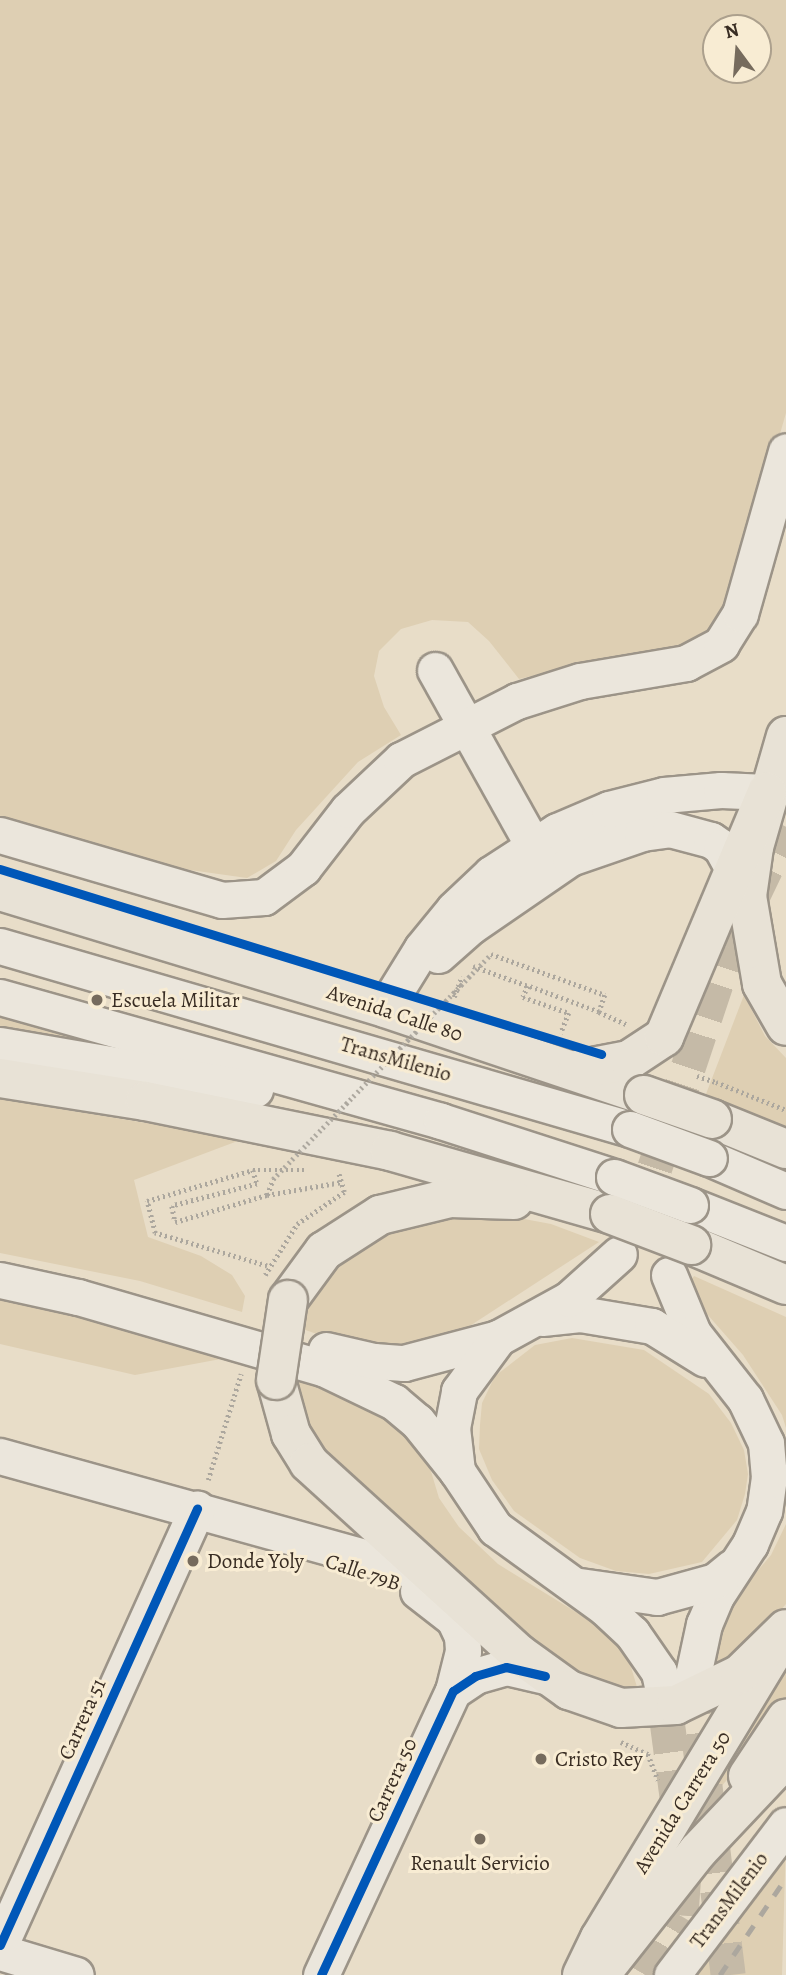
<!DOCTYPE html>
<html>
<head>
<meta charset="utf-8">
<style>
  body { margin:0 }
  #map { position:relative; width:786px; height:1975px; overflow:hidden; background:#e8ddc8; font-family:Alegreya,serif }
  div>[style] { position:absolute }
  .green>* { inset:0; background:#decfb3 }
  .minor-tunnel>* { height:35px; margin-top:-17.5px; transform-origin:0; background:repeating-linear-gradient(90deg,#c5baa7 0 35px,transparent 0 53px) }
  .path>* { height:4.5px; margin-top:-2.25px; transform-origin:0; background:repeating-linear-gradient(90deg,#aca79e 0 2px,transparent 0 5.5px) }
  .roads { filter:drop-shadow(2px 0 #9c9488) drop-shadow(-2px 0 #9c9488) drop-shadow(0 2px #9c9488) drop-shadow(0 -2px #9c9488) }
  .minor>* { height:35px; margin:-17.5px; padding:0 17.5px; transform-origin:17.5px; border-radius:17.5px; background:#ebe6dc }
  .major>* { height:38px; margin:-19px; padding:0 19px; transform-origin:19px; border-radius:19px; background:#e8e2d6 }
  .highway>* { height:38px; margin:-19px; padding:0 19px; transform-origin:19px; border-radius:19px; background:#e8e2d6 }
  .rail>* { height:5px; margin-top:-2.5px; transform-origin:0; background:repeating-linear-gradient(90deg,#aca79e 0 12px,transparent 0 24px) }
  .path-bridge>* { height:4.5px; margin-top:-2.25px; transform-origin:0; background:repeating-linear-gradient(90deg,#aca79e 0 2px,transparent 0 5.5px) }
  .bridges { filter:drop-shadow(2px 0 #9c9488) drop-shadow(-2px 0 #9c9488) drop-shadow(0 2px #9c9488) drop-shadow(0 -2px #9c9488) }
  .minor-bridge>* { height:35px; margin:-17.5px; padding:0 17.5px; transform-origin:17.5px; border-radius:17.5px; background:#ebe6dc }
  .highway-bridge>* { height:38px; margin:-19px; padding:0 19px; transform-origin:19px; border-radius:19px; background:#e8e2d6 }
  .cycleway>* { height:9px; margin:-4.5px; padding:0 4.5px; transform-origin:4.5px; border-radius:4.5px; background:#0057b8 }
  .dots>* { width:19px; height:19px; translate:-50% -50%; box-sizing:border-box; border:4px solid #f8ecd3; border-radius:50% }
  span { translate:-50% -50%; white-space:nowrap; text-align:center; line-height:1.15; -webkit-text-stroke:6px #f8ecd3; paint-order:stroke }
  .poi-label { font-size:21px; color:#392d23 }
  .left { translate:0 -50%; text-align:left }
  .street-label { font-size:21px; color:#392d23 }
  .north { position:absolute; left:702px; top:14px; width:70px; height:70px; box-sizing:border-box; background:#f8ecd3; border:2px solid #aca08d; border-radius:50%; rotate:344deg; font-size:19px; font-weight:700; line-height:28px; text-align:center; color:#392d23 }
  .north::after { content:''; display:block; margin:auto; width:24px; height:32px; background:#766b5d; clip-path:polygon(50% 0,100% 100%,50% 72%,0 100%) }
</style>
</head>
<body>
<div id="map">
  <div class="green">
    <i style="clip-path:polygon(evenodd,0 0,786px 0,786px 413px,727px 617px,693px 649px,591px 662px,519px 679px,489px 641px,468px 622px,432px 620px,401px 629px,379px 651px,374px 676px,384px 707px,401px 735px,358px 762px,296px 830px,276px 861px,247px 878px,183px 869px,0 817px,0 0,716px 28px,758px 28px,758px 70px,716px 70px,716px 28px)"></i>
    <i style="clip-path:polygon(744px 995px,765px 1036px,786px 1058px,786px 1129px,706px 1094px)"></i>
    <i style="clip-path:polygon(0 1015px,124px 1050px,0 1035px)"></i>
    <i style="clip-path:polygon(0 1099px,243px 1139px,134px 1180px,148px 1237px,201px 1256px,232px 1275px,245px 1296px,242px 1312px,140px 1281px,0 1253px)"></i>
    <i style="clip-path:polygon(436px 1213px,508px 1216px,551px 1224px,599px 1242px,459px 1333px,409px 1347px,331px 1339px,297px 1327px,312px 1293px,336px 1259px,377px 1230px)"></i>
    <i style="clip-path:polygon(694px 1276px,786px 1317px,786px 1428px,782px 1415px,743px 1355px,685px 1289px)"></i>
    <i style="clip-path:polygon(0 1291px,226px 1358px,135px 1375px,0 1344px)"></i>
    <i style="clip-path:polygon(572px 1338px,644px 1350px,709px 1394px,731px 1423px,744px 1450px,748px 1474px,745px 1494px,737px 1520px,702px 1562px,649px 1574px,616px 1571px,580px 1558px,514px 1511px,492px 1480px,479px 1449px,480px 1425px,482px 1403px,495px 1376px,535px 1345px)"></i>
    <i style="clip-path:polygon(293px 1371px,333px 1382px,402px 1428px,430px 1468px,439px 1498px,459px 1527px,498px 1564px,597px 1625px,628px 1657px,640px 1697px,575px 1678px,305px 1438px)"></i>
    <i style="clip-path:polygon(786px 1524px,786px 1604px,733px 1664px,700px 1679px,729px 1605px,771px 1555px)"></i>
    <i style="clip-path:polygon(786px 1665px,786px 1702px,726px 1781px,666px 1848px)"></i>
    <i style="clip-path:polygon(786px 1839px,782px 1975px,682px 1975px)"></i>
  </div>
  <div class="minor-tunnel">
    <i style="left:638px;top:1218px;width:286px;rotate:-71.6deg"></i>
    <i style="left:728px;top:947px;width:134px;rotate:-64.4deg"></i>
    <i style="left:692px;top:1680px;width:297px;rotate:83deg"></i>
    <i style="left:646px;top:1975px;width:69px;rotate:-59.7deg"></i>
    <i style="left:681px;top:1915px;width:58px;rotate:-86.1deg"></i>
    <i style="left:685px;top:1857px;width:167px;rotate:-97.5deg"></i>
  </div>
  <div class="path">
    <i style="left:491px;top:954px;width:121px;rotate:19.8deg"></i>
    <i style="left:605px;top:995px;width:18px;rotate:109deg"></i>
    <i style="left:599px;top:1012px;width:76px;rotate:-159.9deg"></i>
    <i style="left:528px;top:986px;width:12px;rotate:114deg"></i>
    <i style="left:523px;top:997px;width:49px;rotate:19.2deg"></i>
    <i style="left:569px;top:1013px;width:22px;rotate:112deg"></i>
    <i style="left:473px;top:966px;width:59px;rotate:20deg"></i>
    <i style="left:454px;top:997px;width:22px;rotate:-69deg"></i>
    <i style="left:599px;top:1012px;width:30px;rotate:24deg"></i>
    <i style="left:716px;top:1082px;width:75px;rotate:21.8deg"></i>
    <i style="left:253px;top:1170px;width:54px"></i>
    <i style="left:267px;top:1195px;width:76px;rotate:-9.8deg"></i>
    <i style="left:267px;top:1266px;width:117px;rotate:-163.6deg"></i>
    <i style="left:155px;top:1233px;width:33px;rotate:-104deg"></i>
    <i style="left:147px;top:1201px;width:110px;rotate:-16.3deg"></i>
    <i style="left:253px;top:1170px;width:15px;rotate:74deg"></i>
    <i style="left:257px;top:1184px;width:88px;rotate:165.5deg"></i>
    <i style="left:172px;top:1206px;width:16px;rotate:79deg"></i>
    <i style="left:175px;top:1222px;width:96px;rotate:-16.4deg"></i>
    <i style="left:267px;top:1195px;width:17px;rotate:-69deg"></i>
    <i style="left:265px;top:1275px;width:60px;rotate:-57.9deg"></i>
    <i style="left:297px;top:1224px;width:57px;rotate:-34.2deg"></i>
    <i style="left:344px;top:1192px;width:19px;rotate:-106deg"></i>
    <i style="left:208px;top:1480px;width:111px;rotate:-72.7deg"></i>
    <i style="left:621px;top:1742px;width:30px;rotate:24deg"></i>
    <i style="left:648px;top:1754px;width:28px;rotate:69deg"></i>
  </div>
  <div class="roads">
    <div class="minor">
      <i style="left:435px;top:670px;width:223px;rotate:60.8deg"></i>
      <i style="left:0;top:835px;width:231px;rotate:16.3deg"></i>
      <i style="left:222px;top:900px;width:42px;rotate:-4.1deg"></i>
      <i style="left:264px;top:897px;width:49px;rotate:-36.6deg"></i>
      <i style="left:303px;top:868px;width:73px;rotate:-52.2deg"></i>
      <i style="left:348px;top:810px;width:73px;rotate:-43.3deg"></i>
      <i style="left:401px;top:760px;width:130px;rotate:-27deg"></i>
      <i style="left:517px;top:701px;width:66px;rotate:-17.6deg"></i>
      <i style="left:580px;top:681px;width:108px;rotate:-9.6deg"></i>
      <i style="left:686px;top:663px;width:40px;rotate:-28deg"></i>
      <i style="left:721px;top:644px;width:36px;rotate:-58deg"></i>
      <i style="left:740px;top:614px;width:169px;rotate:-74.2deg"></i>
      <i style="left:0;top:946px;width:656px;rotate:16.2deg"></i>
      <i style="left:438px;top:955px;width:44px;rotate:-41.3deg"></i>
      <i style="left:471px;top:926px;width:120px;rotate:-34.5deg"></i>
      <i style="left:570px;top:858px;width:76px;rotate:-19.1deg"></i>
      <i style="left:642px;top:833px;width:28px;rotate:-8deg"></i>
      <i style="left:670px;top:829px;width:42px;rotate:15deg"></i>
      <i style="left:711px;top:840px;width:12px;rotate:35deg"></i>
      <i style="left:721px;top:847px;width:50px;rotate:61.4deg"></i>
      <i style="left:0;top:997px;width:458px;rotate:15.7deg"></i>
      <i style="left:441px;top:1121px;width:182px;rotate:17.9deg"></i>
      <i style="left:385px;top:1008px;width:70px;rotate:-58.3deg"></i>
      <i style="left:422px;top:948px;width:50px;rotate:-50.6deg"></i>
      <i style="left:454px;top:909px;width:51px;rotate:-43.4deg"></i>
      <i style="left:491px;top:874px;width:79px;rotate:-33.1deg"></i>
      <i style="left:557px;top:831px;width:56px;rotate:-22.9deg"></i>
      <i style="left:609px;top:809px;width:57px;rotate:-14.3deg"></i>
      <i style="left:664px;top:795px;width:57px;rotate:-5deg"></i>
      <i style="left:721px;top:790px;width:46px;rotate:2.5deg"></i>
      <i style="left:0;top:1045px;width:259px;rotate:9.8deg"></i>
      <i style="left:709px;top:1158px;width:84px;rotate:23.2deg"></i>
      <i style="left:690px;top:1205px;width:103px;rotate:21.6deg"></i>
      <i style="left:669px;top:1275px;width:63px;rotate:67.5deg"></i>
      <i style="left:693px;top:1333px;width:84px;rotate:51.8deg"></i>
      <i style="left:745px;top:1399px;width:49px;rotate:64.5deg"></i>
      <i style="left:766px;top:1443px;width:34px;rotate:85deg"></i>
      <i style="left:769px;top:1477px;width:34px;rotate:98deg"></i>
      <i style="left:764px;top:1511px;width:36px;rotate:113deg"></i>
      <i style="left:750px;top:1544px;width:62px;rotate:123.2deg"></i>
      <i style="left:716px;top:1596px;width:30px;rotate:113deg"></i>
      <i style="left:704px;top:1624px;width:57px;rotate:102.1deg"></i>
      <i style="left:0;top:1280px;width:80px;rotate:12.3deg"></i>
      <i style="left:78px;top:1297px;width:255px;rotate:16.2deg"></i>
      <i style="left:323px;top:1368px;width:79px;rotate:25.6deg"></i>
      <i style="left:394px;top:1402px;width:30px;rotate:40deg"></i>
      <i style="left:417px;top:1421px;width:64px;rotate:51.3deg"></i>
      <i style="left:457px;top:1471px;width:69px;rotate:56.3deg"></i>
      <i style="left:495px;top:1528px;width:136px;rotate:36deg"></i>
      <i style="left:605px;top:1608px;width:37px;rotate:43deg"></i>
      <i style="left:632px;top:1633px;width:47px;rotate:55.3deg"></i>
      <i style="left:659px;top:1672px;width:19px;rotate:78deg"></i>
      <i style="left:542px;top:1318px;width:38px;rotate:-6deg"></i>
      <i style="left:580px;top:1314px;width:73px;rotate:9.5deg"></i>
      <i style="left:652px;top:1326px;width:62px;rotate:31.9deg"></i>
      <i style="left:326px;top:1350px;width:49px;rotate:12.9deg"></i>
      <i style="left:374px;top:1361px;width:30px;rotate:4deg"></i>
      <i style="left:404px;top:1363px;width:97px;rotate:-14.9deg"></i>
      <i style="left:498px;top:1338px;width:81px;rotate:-28.8deg"></i>
      <i style="left:569px;top:1299px;width:67px;rotate:-42deg"></i>
      <i style="left:0;top:1456px;width:449px;rotate:15.5deg"></i>
      <i style="left:457px;top:1471px;width:43px;rotate:-96.6deg"></i>
      <i style="left:452px;top:1428px;width:38px;rotate:-79deg"></i>
      <i style="left:459px;top:1391px;width:66px;rotate:-53.7deg"></i>
      <i style="left:580px;top:1586px;width:78px;rotate:8.1deg"></i>
      <i style="left:657px;top:1597px;width:60px;rotate:-15.4deg"></i>
      <i style="left:715px;top:1581px;width:22px;rotate:-39deg"></i>
      <i style="left:418px;top:1591px;width:46px;rotate:37.9deg"></i>
      <i style="left:454px;top:1619px;width:19px;rotate:65deg"></i>
      <i style="left:462px;top:1636px;width:15px;rotate:86deg"></i>
      <i style="left:463px;top:1651px;width:41px;rotate:104deg"></i>
      <i style="left:0;top:1945px;width:479px;rotate:-65.7deg"></i>
      <i style="left:0;top:1952px;width:79px;rotate:16.8deg"></i>
      <i style="left:321px;top:1975px;width:313px;rotate:-65.1deg"></i>
      <i style="left:453px;top:1691px;width:27px;rotate:-34deg"></i>
      <i style="left:475px;top:1676px;width:32px;rotate:-16deg"></i>
      <i style="left:506px;top:1667px;width:40px;rotate:13deg"></i>
      <i style="left:672px;top:1975px;width:188px;rotate:-52.8deg"></i>
    </div>
    <div class="major">
      <i style="left:786px;top:736px;width:116px;rotate:106.1deg"></i>
      <i style="left:754px;top:847px;width:49px;rotate:98.1deg"></i>
      <i style="left:747px;top:896px;width:89px;rotate:80.3deg"></i>
      <i style="left:762px;top:984px;width:48px;rotate:60.3deg"></i>
      <i style="left:582px;top:1975px;width:41px;rotate:-64.1deg"></i>
      <i style="left:600px;top:1938px;width:344px;rotate:-58.8deg"></i>
    </div>
    <div class="highway">
      <i style="left:0;top:891px;width:402px;rotate:16.9deg"></i>
      <i style="left:385px;top:1008px;width:273px;rotate:18.6deg"></i>
      <i style="left:577px;top:1070px;width:53px;rotate:-10.9deg"></i>
      <i style="left:629px;top:1060px;width:42px;rotate:-33.3deg"></i>
      <i style="left:664px;top:1037px;width:266px;rotate:-67.2deg"></i>
      <i style="left:0;top:1078px;width:147px;rotate:9deg"></i>
      <i style="left:145px;top:1101px;width:250px;rotate:11.5deg"></i>
      <i style="left:390px;top:1151px;width:229px;rotate:16deg"></i>
      <i style="left:712px;top:1119px;width:80px;rotate:22.1deg"></i>
      <i style="left:691px;top:1245px;width:103px;rotate:22.8deg"></i>
      <i style="left:288px;top:1300px;width:61px;rotate:-53.7deg"></i>
      <i style="left:324px;top:1251px;width:67px;rotate:-32.7deg"></i>
      <i style="left:380px;top:1215px;width:72px;rotate:-13.7deg"></i>
      <i style="left:450px;top:1198px;width:64px;rotate:1.8deg"></i>
      <i style="left:276px;top:1380px;width:56px;rotate:74.5deg"></i>
      <i style="left:291px;top:1434px;width:34px;rotate:58deg"></i>
      <i style="left:309px;top:1463px;width:284px;rotate:42.3deg"></i>
      <i style="left:519px;top:1654px;width:62px;rotate:35.8deg"></i>
      <i style="left:569px;top:1690px;width:55px;rotate:19.1deg"></i>
      <i style="left:621px;top:1708px;width:55px;rotate:-3.1deg"></i>
      <i style="left:676px;top:1705px;width:71px;rotate:-25.8deg"></i>
      <i style="left:740px;top:1674px;width:64px;rotate:-44.4deg"></i>
      <i style="left:748px;top:1776px;width:69px;rotate:-56.3deg"></i>
      <i style="left:600px;top:1975px;width:158px;rotate:-51.7deg"></i>
      <i style="left:698px;top:1851px;width:128px;rotate:-46.6deg"></i>
    </div>
  </div>
  <div class="rail">
    <i style="left:720px;top:1975px;width:117px;rotate:-55.8deg"></i>
  </div>
  <div class="path-bridge">
    <i style="left:697px;top:1076px;width:20px;rotate:18deg"></i>
    <i style="left:273px;top:1179px;width:313px;rotate:-45.9deg"></i>
  </div>
  <div class="bridges">
    <div class="minor-bridge">
      <i style="left:630px;top:1129px;width:84px;rotate:20.2deg"></i>
      <i style="left:614px;top:1177px;width:81px;rotate:20.2deg"></i>
    </div>
    <div class="highway-bridge">
      <i style="left:644px;top:1095px;width:72px;rotate:19.4deg"></i>
      <i style="left:610px;top:1214px;width:87px;rotate:20.9deg"></i>
      <i style="left:276px;top:1380px;width:81px;rotate:-81.5deg"></i>
    </div>
  </div>
  <div class="cycleway">
    <i style="left:0;top:869px;width:629px;rotate:17.11deg"></i>
    <i style="left:0;top:1945px;width:479px;rotate:-65.7deg"></i>
    <i style="left:321px;top:1975px;width:313px;rotate:-65.1deg"></i>
    <i style="left:453px;top:1691px;width:27px;rotate:-34deg"></i>
    <i style="left:475px;top:1676px;width:32px;rotate:-16deg"></i>
    <i style="left:506px;top:1667px;width:40px;rotate:13deg"></i>
  </div>
  <div class="dots">
    <i style="left:97px;top:1000px;background:#766b5d"></i>
    <i style="left:193px;top:1561px;background:#766b5d"></i>
    <i style="left:541px;top:1759px;background:#766b5d"></i>
    <i style="left:480px;top:1839px;background:#766b5d"></i>
  </div>
  <div class="poi-label">
    <span class="left" style="left:111px;top:1000px">Escuela Militar</span>
    <span class="left" style="left:207px;top:1561px">Donde Yoly</span>
    <span class="left" style="left:555px;top:1759px">Cristo Rey</span>
    <span style="left:480px;top:1863px">Renault Servicio</span>
  </div>
  <div class="street-label">
    <span style="left:395px;top:1013px;rotate:18deg">Avenida Calle 80</span>
    <span style="left:396px;top:1059px;rotate:16deg">TransMilenio</span>
    <span style="left:363px;top:1572px;rotate:18deg">Calle 79B</span>
    <span style="left:82px;top:1719px;rotate:-66deg">Carrera 51</span>
    <span style="left:392px;top:1780px;rotate:-65deg">Carrera 50</span>
    <span style="left:682px;top:1802px;rotate:-58deg">Avenida Carrera 50</span>
    <span style="left:729px;top:1900px;rotate:-53deg">TransMilenio</span>
  </div>
  <div class="north">N</div>
</div>
</body>
</html>
